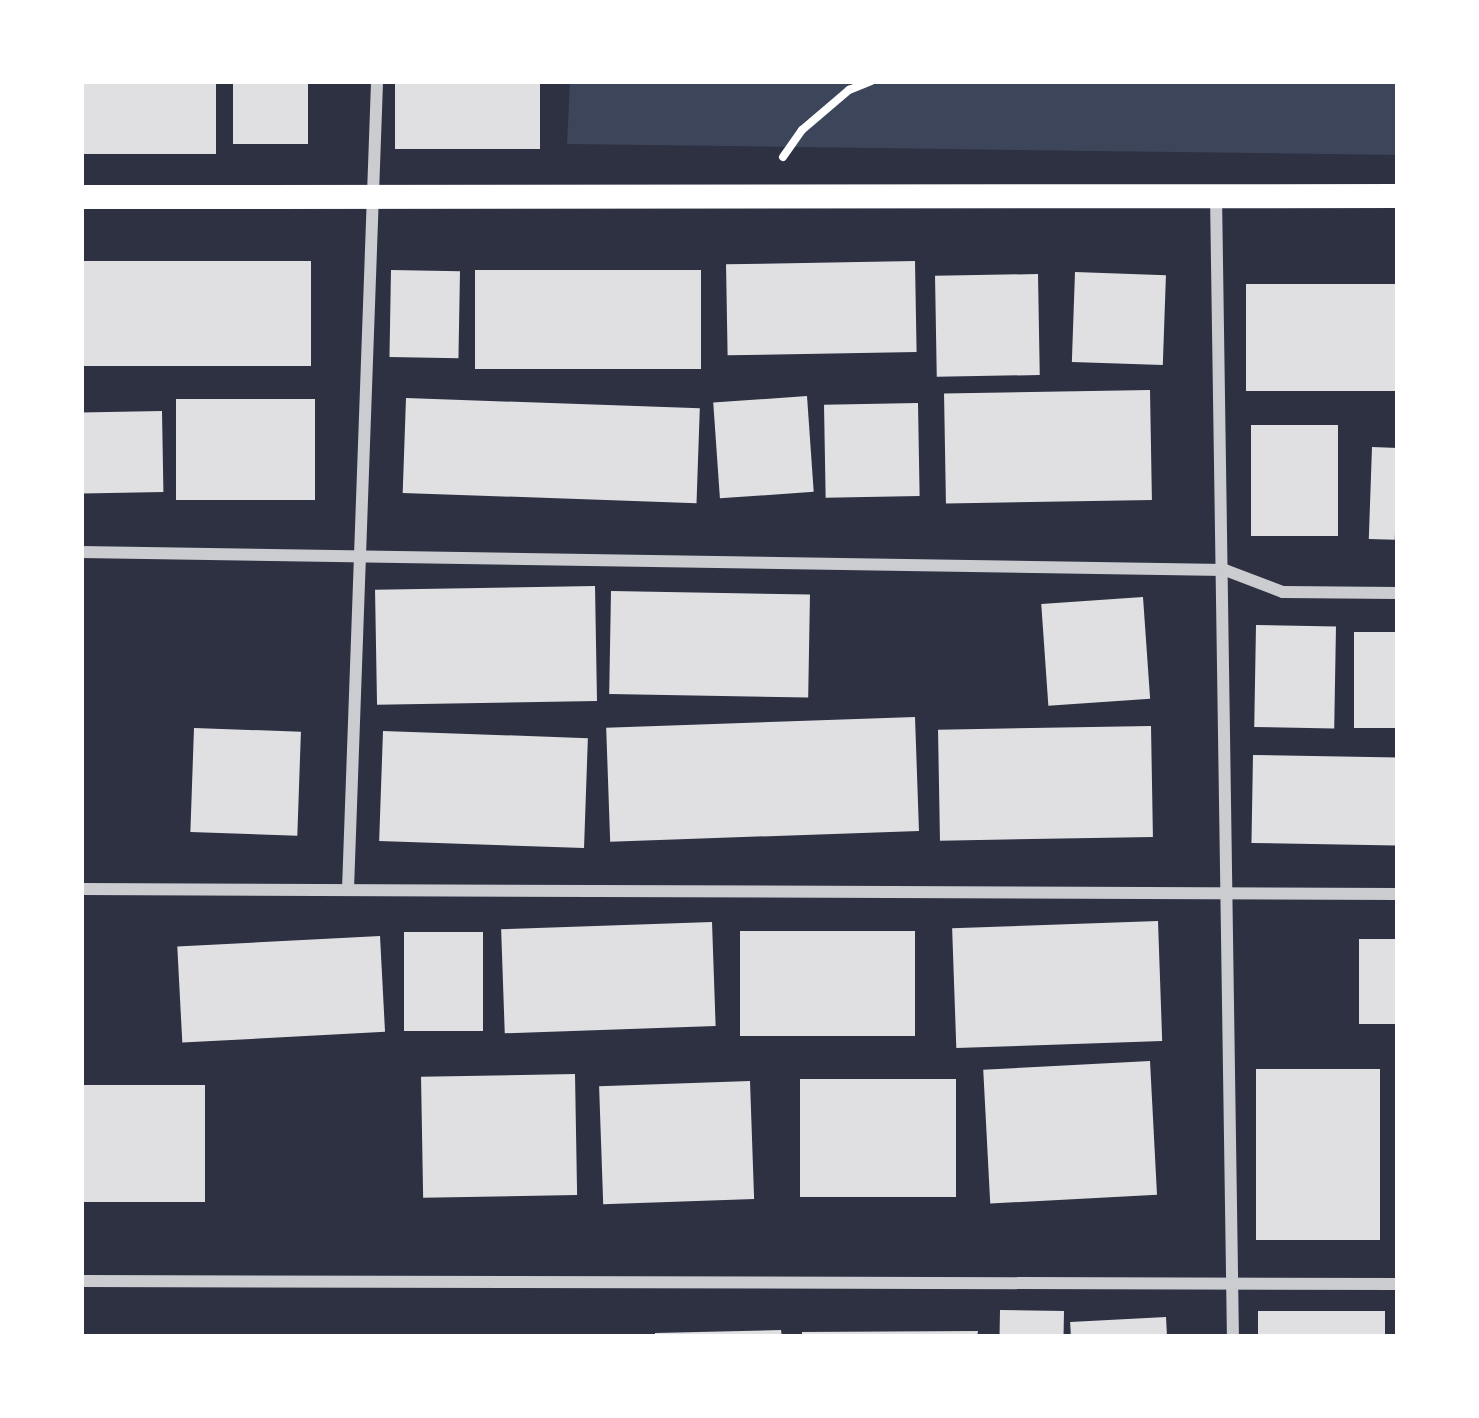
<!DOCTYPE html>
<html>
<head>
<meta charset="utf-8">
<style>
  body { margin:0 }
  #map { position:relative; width:1479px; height:1418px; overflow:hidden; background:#2d3142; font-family:"Source Sans 3",sans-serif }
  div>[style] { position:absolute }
  .green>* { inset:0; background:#3c4559 }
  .building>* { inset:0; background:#e0e0e3; transform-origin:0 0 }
  .path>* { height:8px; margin:-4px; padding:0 4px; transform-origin:4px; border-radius:4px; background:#fff }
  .minor>* { height:12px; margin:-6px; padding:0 6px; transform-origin:6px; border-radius:6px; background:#caccd0 }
  .secondary>* { height:24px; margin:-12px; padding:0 12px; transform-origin:12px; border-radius:12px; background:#fff }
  span { translate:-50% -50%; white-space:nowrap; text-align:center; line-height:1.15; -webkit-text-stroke:9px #fff; paint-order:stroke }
  .frame { position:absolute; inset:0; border:84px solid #fff; pointer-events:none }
</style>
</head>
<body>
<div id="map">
  <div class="green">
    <i style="clip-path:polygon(570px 81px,1398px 81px,1398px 155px,567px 144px)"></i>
  </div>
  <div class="building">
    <i style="left:81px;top:81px;width:135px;height:73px"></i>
    <i style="left:233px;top:81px;width:75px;height:63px"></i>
    <i style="left:395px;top:81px;width:145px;height:68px"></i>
    <i style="left:81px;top:261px;width:230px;height:105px"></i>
    <i style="left:915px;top:261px;width:91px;height:189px;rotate:89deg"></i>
    <i style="left:391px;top:270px;width:69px;height:87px;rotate:1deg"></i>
    <i style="left:475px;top:270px;width:226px;height:99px"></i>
    <i style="left:1075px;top:272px;width:91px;height:90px;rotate:2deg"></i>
    <i style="left:1038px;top:274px;width:101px;height:103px;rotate:89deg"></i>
    <i style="left:1398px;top:284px;width:107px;height:152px;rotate:90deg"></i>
    <i style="left:1150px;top:390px;width:110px;height:206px;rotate:89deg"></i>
    <i style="left:807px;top:396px;width:96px;height:94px;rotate:86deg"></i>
    <i style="left:406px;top:398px;width:294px;height:95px;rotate:2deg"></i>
    <i style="left:315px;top:399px;width:101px;height:139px;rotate:90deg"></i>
    <i style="left:918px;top:403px;width:93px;height:94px;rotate:89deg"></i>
    <i style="left:162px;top:411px;width:81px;height:81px;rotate:89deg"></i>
    <i style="left:1251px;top:425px;width:87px;height:111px"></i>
    <i style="left:1372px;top:447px;width:26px;height:92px;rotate:2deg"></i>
    <i style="left:595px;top:586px;width:115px;height:220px;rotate:89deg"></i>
    <i style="left:611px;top:591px;width:199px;height:103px;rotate:1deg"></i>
    <i style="left:1143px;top:597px;width:102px;height:102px;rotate:86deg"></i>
    <i style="left:1256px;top:625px;width:80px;height:102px;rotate:1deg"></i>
    <i style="left:1354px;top:632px;width:44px;height:96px"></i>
    <i style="left:915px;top:717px;width:114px;height:309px;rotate:88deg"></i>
    <i style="left:1151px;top:726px;width:111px;height:213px;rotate:89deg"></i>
    <i style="left:194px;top:728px;width:107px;height:104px;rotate:2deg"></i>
    <i style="left:383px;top:731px;width:205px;height:110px;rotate:2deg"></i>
    <i style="left:1253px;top:755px;width:145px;height:88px;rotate:1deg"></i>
    <i style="left:1158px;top:921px;width:120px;height:206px;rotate:88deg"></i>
    <i style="left:712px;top:922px;width:104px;height:211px;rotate:88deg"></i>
    <i style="left:915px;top:931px;width:105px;height:175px;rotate:90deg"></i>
    <i style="left:483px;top:932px;width:99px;height:79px;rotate:90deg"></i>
    <i style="left:380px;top:936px;width:96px;height:203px;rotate:87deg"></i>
    <i style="left:1398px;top:939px;width:85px;height:39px;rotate:90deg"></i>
    <i style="left:1150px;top:1061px;width:134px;height:167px;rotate:87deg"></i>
    <i style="left:1256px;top:1069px;width:124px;height:171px"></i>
    <i style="left:575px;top:1074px;width:121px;height:154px;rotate:89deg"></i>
    <i style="left:800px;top:1079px;width:156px;height:118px"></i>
    <i style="left:750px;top:1081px;width:118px;height:151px;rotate:88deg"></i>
    <i style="left:81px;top:1085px;width:124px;height:117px"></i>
    <i style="left:1000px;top:1310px;width:64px;height:27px;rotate:1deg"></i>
    <i style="left:1385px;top:1311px;width:26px;height:127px;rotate:90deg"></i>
    <i style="left:1166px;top:1317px;width:20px;height:96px;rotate:87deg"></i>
    <i style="clip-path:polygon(781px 1330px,782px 1337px,655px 1337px,655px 1333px)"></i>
    <i style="clip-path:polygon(978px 1331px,977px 1337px,802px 1337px,802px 1332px)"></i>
  </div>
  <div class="path">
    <i style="left:783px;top:157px;width:33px;rotate:-55deg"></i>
    <i style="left:802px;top:130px;width:62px;rotate:-40.4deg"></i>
    <i style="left:849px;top:90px;width:24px;rotate:-22deg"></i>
  </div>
  <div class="minor">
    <i style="left:1216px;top:195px;width:1142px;rotate:89.15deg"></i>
    <i style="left:81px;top:552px;width:1144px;rotate:0.9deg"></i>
    <i style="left:1225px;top:570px;width:62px;rotate:20.8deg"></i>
    <i style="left:1283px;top:592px;width:115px;rotate:0.5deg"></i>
    <i style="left:81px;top:889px;width:1317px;rotate:0.22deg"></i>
    <i style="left:348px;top:889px;width:809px;rotate:-87.94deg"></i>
    <i style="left:81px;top:1281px;width:1317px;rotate:0.13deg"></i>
  </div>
  <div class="secondary">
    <i style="left:81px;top:197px;width:1317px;rotate:-0.04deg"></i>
  </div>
  <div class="frame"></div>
</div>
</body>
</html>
